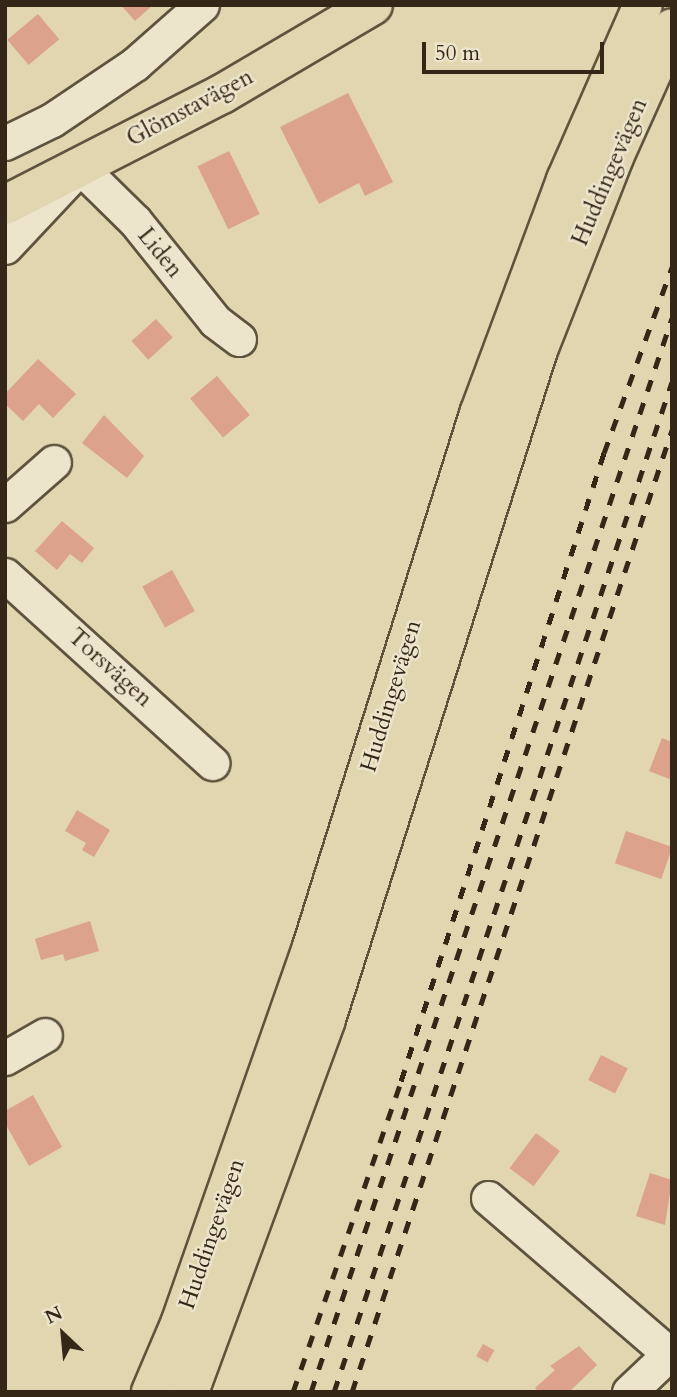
<!DOCTYPE html>
<html>
<head>
<meta charset="utf-8">
<style>
  body { margin:0 }
  #map { position:relative; width:677px; height:1397px; overflow:hidden; background:#e1d6af; font-family:Cardo,serif }
  div>[style] { position:absolute }
  .building>* { inset:0; background:#dca28b; transform-origin:0 0 }
  .roads { filter:drop-shadow(2px 0 #5f533e) drop-shadow(-2px 0 #5f533e) drop-shadow(0 2px #5f533e) drop-shadow(0 -2px #5f533e) }
  .minor>* { height:33px; margin:-16.5px; padding:0 16.5px; transform-origin:16.5px; border-radius:16.5px; background:#ece4cb }
  .major>* { height:38px; margin:-19px; padding:0 19px; transform-origin:19px; border-radius:19px; background:#e1d6af }
  .rail>* { height:5px; margin-top:-2.5px; transform-origin:0; background:repeating-linear-gradient(90deg,#342718 0 12px,transparent 0 24px) }
  span { translate:-50% -50%; white-space:nowrap; text-align:center; line-height:1.15; -webkit-text-stroke:5px #ece4cb; paint-order:stroke }
  .street-label { font-size:23px; color:#342718 }
  .frame { position:absolute; inset:0; border:7px solid #342718; pointer-events:none }
  .north { position:absolute; left:28px; top:1299px; width:70px; height:70px; -webkit-text-stroke:5px #ece4cb; paint-order:stroke; rotate:334deg; font-size:19px; font-weight:700; line-height:28px; text-align:center; color:#342718 }
  .north::after { content:''; display:block; margin:auto; width:24px; height:32px; background:#342718; clip-path:polygon(50% 0,100% 100%,50% 72%,0 100%) }
  .scale { position:absolute; left:422px; top:42px; width:182px; height:32px; box-sizing:border-box; border:4px solid #342718; border-top:0; padding-left:9px; font-size:21px; line-height:24px; white-space:nowrap; color:#342718; -webkit-text-stroke:5px #ece4cb; paint-order:stroke }
</style>
</head>
<body>
<div id="map">
  <div class="building">
    <i style="clip-path:polygon(121px 5px,153px 5px,135px 21px)"></i>
    <i style="left:38px;top:14px;width:33px;height:40px;rotate:50deg"></i>
    <i style="clip-path:polygon(348px 93px,393px 182px,365px 196px,359px 183px,319px 204px,280px 127px)"></i>
    <i style="left:229px;top:151px;width:70px;height:35px;rotate:64deg"></i>
    <i style="left:156px;top:319px;width:25px;height:33px;rotate:48deg"></i>
    <i style="clip-path:polygon(38px 359px,76px 394px,53px 418px,39px 404px,23px 421px,5px 404px,5px 394px)"></i>
    <i style="left:217px;top:376px;width:51px;height:35px;rotate:50deg"></i>
    <i style="clip-path:polygon(104px 415px,144px 456px,127px 478px,82px 443px)"></i>
    <i style="clip-path:polygon(62px 521px,94px 548px,82px 563px,70px 554px,57px 570px,35px 551px)"></i>
    <i style="left:172px;top:570px;width:47px;height:34px;rotate:61deg"></i>
    <i style="clip-path:polygon(662px 738px,672px 742px,672px 780px,649px 771px)"></i>
    <i style="clip-path:polygon(77px 810px,110px 830px,94px 857px,82px 850px,86px 843px,65px 831px)"></i>
    <i style="left:626px;top:831px;width:49px;height:34px;rotate:19deg"></i>
    <i style="clip-path:polygon(90px 921px,99px 951px,65px 961px,63px 954px,41px 960px,35px 939px)"></i>
    <i style="left:601px;top:1055px;width:30px;height:28px;rotate:27deg"></i>
    <i style="clip-path:polygon(33px 1095px,62px 1147px,29px 1166px,5px 1123px,5px 1111px)"></i>
    <i style="left:536px;top:1133px;width:30px;height:44px;rotate:37deg"></i>
    <i style="clip-path:polygon(650px 1173px,672px 1180px,665px 1225px,636px 1216px)"></i>
    <i style="left:483px;top:1344px;width:13px;height:14px;rotate:29deg"></i>
    <i style="clip-path:polygon(579px 1346px,597px 1365px,569px 1392px,539px 1392px,535px 1388px,555px 1370px,550px 1366px)"></i>
  </div>
  <div class="roads">
    <div class="minor">
      <i style="left:5px;top:143px;width:52px;rotate:-26.1deg"></i>
      <i style="left:52px;top:120px;width:100px;rotate:-34deg"></i>
      <i style="left:135px;top:64px;width:89px;rotate:-41.4deg"></i>
      <i style="left:5px;top:247px;width:110px;rotate:-46.8deg"></i>
      <i style="left:80px;top:167px;width:77px;rotate:44.5deg"></i>
      <i style="left:135px;top:221px;width:128px;rotate:51.3deg"></i>
      <i style="left:215px;top:321px;width:30px;rotate:37deg"></i>
      <i style="left:5px;top:505px;width:65px;rotate:-41.3deg"></i>
      <i style="left:5px;top:575px;width:280px;rotate:42.2deg"></i>
      <i style="left:5px;top:1058px;width:46px;rotate:-29.9deg"></i>
      <i style="left:488px;top:1198px;width:243px;rotate:40.7deg"></i>
      <i style="left:629px;top:1392px;width:55px;rotate:-43.5deg"></i>
    </div>
    <div class="major">
      <i style="left:5px;top:205px;width:244px;rotate:-27.1deg"></i>
      <i style="left:222px;top:94px;width:175px;rotate:-30.5deg"></i>
      <i style="left:151px;top:1392px;width:74px;rotate:-66.9deg"></i>
      <i style="left:180px;top:1324px;width:399px;rotate:-70.7deg"></i>
      <i style="left:312px;top:947px;width:559px;rotate:-72.6deg"></i>
      <i style="left:479px;top:414px;width:250px;rotate:-69.6deg"></i>
      <i style="left:566px;top:180px;width:191px;rotate:-66.3deg"></i>
      <i style="left:189px;top:1392px;width:397px;rotate:-69.8deg"></i>
      <i style="left:326px;top:1019px;width:702px;rotate:-72.42deg"></i>
      <i style="left:538px;top:350px;width:207px;rotate:-68.5deg"></i>
      <i style="left:614px;top:157px;width:141px;rotate:-65.8deg"></i>
    </div>
  </div>
  <div class="rail">
    <i style="left:293px;top:1392px;width:329px;rotate:-70.8deg"></i>
    <i style="left:401px;top:1081px;width:660px;rotate:-72.09deg"></i>
    <i style="left:604px;top:453px;width:198px;rotate:-69.9deg"></i>
    <i style="left:311px;top:1392px;width:1133px;rotate:-71.42deg"></i>
    <i style="left:334px;top:1392px;width:1065px;rotate:-71.5deg"></i>
    <i style="left:352px;top:1392px;width:1014px;rotate:-71.6deg"></i>
  </div>
  <div class="street-label">
    <span style="left:190px;top:108px;rotate:-28deg">Glömstavägen</span>
    <span style="left:610px;top:172px;rotate:-67deg">Huddingevägen</span>
    <span style="left:160px;top:253px;rotate:51deg">Liden</span>
    <span style="left:110px;top:668px;rotate:42deg">Torsvägen</span>
    <span style="left:391px;top:696px;rotate:-73deg">Huddingevägen</span>
    <span style="left:212px;top:1234px;rotate:-71deg">Huddingevägen</span>
  </div>
  <div class="frame"></div>
  <div class="north">N</div>
  <div class="scale">50 m</div>
</div>
</body>
</html>
